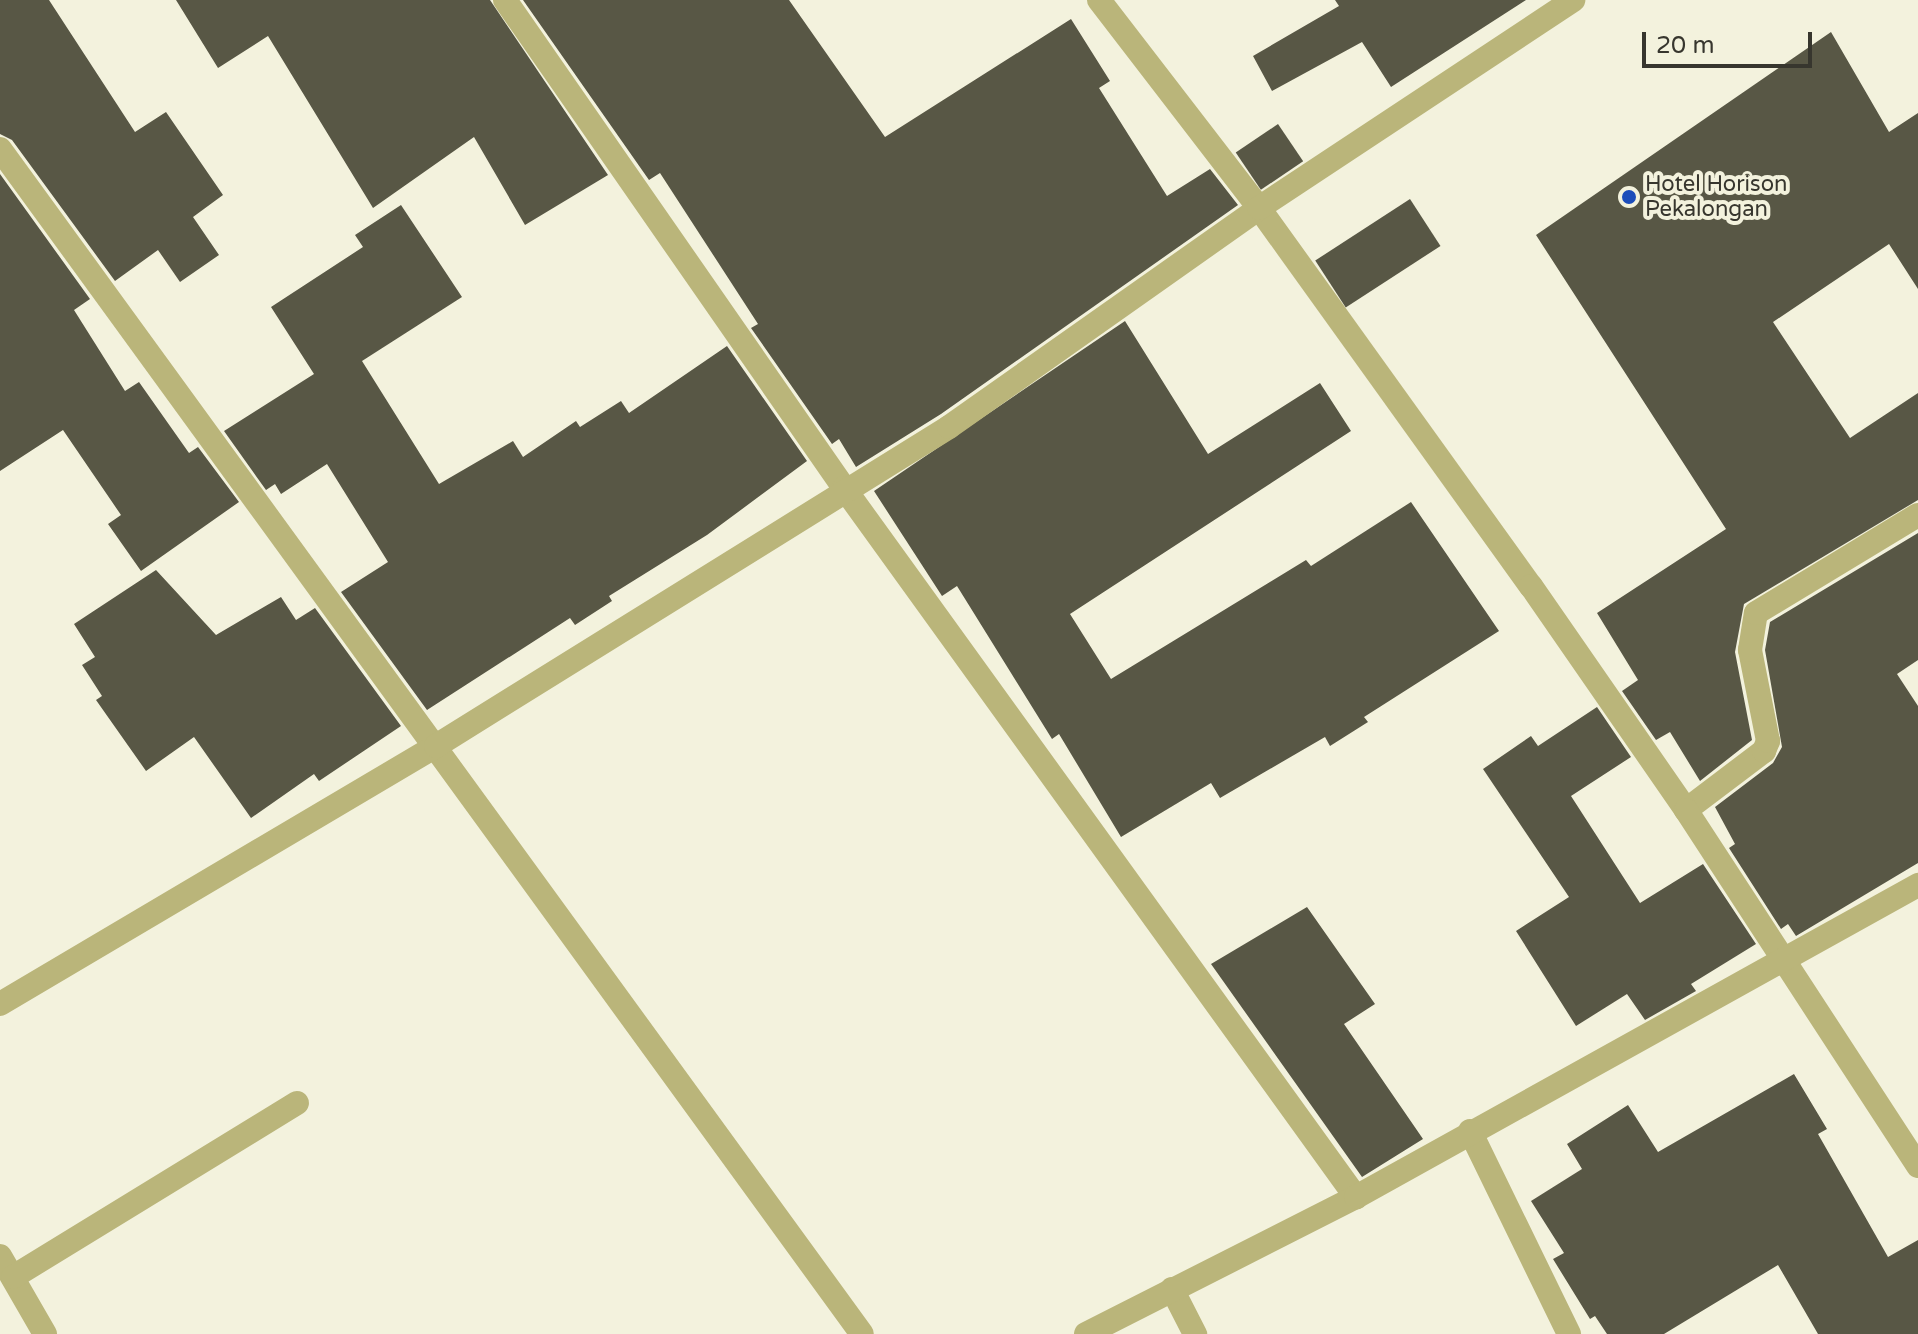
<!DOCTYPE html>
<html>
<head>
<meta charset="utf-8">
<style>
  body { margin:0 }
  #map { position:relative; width:1918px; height:1334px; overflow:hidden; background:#f3f2dd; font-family:"Varela Round",sans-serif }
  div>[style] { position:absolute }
  .building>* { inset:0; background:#585745; transform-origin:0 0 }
  .lane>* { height:24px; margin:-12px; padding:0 12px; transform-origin:12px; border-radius:12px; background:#bab57a }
  .street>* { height:24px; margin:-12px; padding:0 12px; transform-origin:12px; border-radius:12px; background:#bab57a }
  .dots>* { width:22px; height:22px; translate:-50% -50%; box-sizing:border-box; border:4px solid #f3f2dd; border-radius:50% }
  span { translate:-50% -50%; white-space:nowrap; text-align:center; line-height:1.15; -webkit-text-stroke:8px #f3f2dd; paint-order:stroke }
  .poi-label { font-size:22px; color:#37362e }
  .left { translate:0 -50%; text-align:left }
  .scale { position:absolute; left:1642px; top:32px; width:170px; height:36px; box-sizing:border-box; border:4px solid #37362e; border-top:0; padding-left:10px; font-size:24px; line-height:28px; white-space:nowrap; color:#37362e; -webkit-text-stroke:6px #f3f2dd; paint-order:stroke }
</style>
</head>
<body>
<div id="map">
  <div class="building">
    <i style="clip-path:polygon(0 0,49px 0,135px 132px,166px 112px,223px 195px,193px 217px,219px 255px,180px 282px,158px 250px,115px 281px,12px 140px,0 134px)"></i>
    <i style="clip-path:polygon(176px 0,490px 0,608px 175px,525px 225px,474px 137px,373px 208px,268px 36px,218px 68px)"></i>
    <i style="clip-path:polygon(523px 0,789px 0,885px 137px,1071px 19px,1110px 81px,1099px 88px,1167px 196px,1210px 169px,1238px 205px,941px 414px,856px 467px,839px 439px,832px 444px,751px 328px,758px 324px,660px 173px,649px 180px)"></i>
    <i style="clip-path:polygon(1335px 0,1526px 0,1391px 87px,1362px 42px,1272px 91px,1253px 56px,1339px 6px)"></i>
    <i style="clip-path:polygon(1831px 32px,1889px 132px,1918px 113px,1918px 289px,1889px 244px,1773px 322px,1850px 438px,1918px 393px,1918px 500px,1744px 604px,1735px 652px,1752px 740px,1700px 781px,1670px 732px,1656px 740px,1622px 691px,1638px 680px,1597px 613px,1726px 529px,1536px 235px)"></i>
    <i style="left:1278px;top:124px;width:45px;height:51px;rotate:56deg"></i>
    <i style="clip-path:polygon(0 174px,90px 299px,74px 310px,125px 391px,139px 382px,189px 453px,198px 447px,239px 502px,141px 571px,108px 524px,121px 515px,63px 430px,0 471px)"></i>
    <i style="left:1410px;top:199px;width:56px;height:113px;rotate:57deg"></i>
    <i style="clip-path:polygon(401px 205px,462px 297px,362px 361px,439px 484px,513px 441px,523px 457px,576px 421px,580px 427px,621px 401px,629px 413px,727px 346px,807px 461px,707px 535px,609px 596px,612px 601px,575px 625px,570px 618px,427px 710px,341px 592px,388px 562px,327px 464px,281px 494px,275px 484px,266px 490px,224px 431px,314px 374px,271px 307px,363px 247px,355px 235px)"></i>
    <i style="clip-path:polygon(1125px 321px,1208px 454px,1320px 383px,1351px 431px,1070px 614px,1111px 679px,1306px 560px,1311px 566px,1411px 502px,1499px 631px,1364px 717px,1368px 722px,1330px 746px,1325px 737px,1220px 798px,1211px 783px,1121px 837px,1059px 734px,1052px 739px,957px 586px,942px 596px,874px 491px)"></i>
    <i style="clip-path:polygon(1918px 533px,1918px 660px,1897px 674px,1918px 706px,1918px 863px,1796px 936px,1788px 924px,1781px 929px,1729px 848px,1735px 844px,1715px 807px,1773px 763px,1782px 747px,1765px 650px,1770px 622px)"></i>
    <i style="clip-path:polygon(156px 570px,216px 635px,281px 597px,296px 620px,315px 608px,401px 726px,319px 781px,314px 774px,251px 818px,194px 737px,146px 771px,96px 700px,102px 696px,82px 665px,95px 657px,74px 624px)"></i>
    <i style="clip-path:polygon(1597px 707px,1631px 757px,1571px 796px,1640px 903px,1703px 864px,1756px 944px,1691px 984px,1696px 991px,1645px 1020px,1627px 994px,1576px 1026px,1516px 931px,1569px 897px,1483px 769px,1531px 736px,1538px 746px)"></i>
    <i style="clip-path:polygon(1307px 907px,1375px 1004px,1344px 1024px,1423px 1139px,1362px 1177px,1211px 964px)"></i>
    <i style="clip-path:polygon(1794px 1074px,1827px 1129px,1818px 1134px,1888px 1257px,1918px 1240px,1918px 1334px,1818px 1334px,1778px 1265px,1664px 1334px,1607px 1334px,1595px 1316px,1590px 1319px,1553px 1259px,1564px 1253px,1531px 1201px,1582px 1169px,1567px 1144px,1628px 1105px,1658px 1152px)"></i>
  </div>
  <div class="lane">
    <i style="left:1686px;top:810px;width:98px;rotate:-37.1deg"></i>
    <i style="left:1764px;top:751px;width:11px;rotate:-68deg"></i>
    <i style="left:1768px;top:741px;width:93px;rotate:-101.2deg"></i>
    <i style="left:1750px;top:650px;width:37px;rotate:-81deg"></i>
    <i style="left:1756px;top:613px;width:189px;rotate:-31.2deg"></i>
  </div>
  <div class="street">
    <i style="left:505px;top:0;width:594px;rotate:55.21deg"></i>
    <i style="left:844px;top:488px;width:875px;rotate:54.17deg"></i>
    <i style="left:1099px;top:0;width:262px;rotate:52.4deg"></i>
    <i style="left:1259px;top:208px;width:466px;rotate:54.3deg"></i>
    <i style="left:1531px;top:586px;width:272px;rotate:55.3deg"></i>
    <i style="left:1686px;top:810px;width:425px;rotate:56.9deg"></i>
    <i style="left:0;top:149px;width:1465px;rotate:53.97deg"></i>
    <i style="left:0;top:1004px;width:507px;rotate:-30.61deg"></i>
    <i style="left:436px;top:746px;width:604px;rotate:-31.87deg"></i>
    <i style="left:949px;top:427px;width:380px;rotate:-35.2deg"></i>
    <i style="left:1259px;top:208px;width:377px;rotate:-33.5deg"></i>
    <i style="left:1470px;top:1131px;width:226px;rotate:64deg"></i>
    <i style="left:0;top:1256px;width:90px;rotate:60deg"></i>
    <i style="left:13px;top:1277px;width:333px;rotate:-31.5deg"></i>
    <i style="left:1172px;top:1289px;width:51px;rotate:62.9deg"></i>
    <i style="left:1086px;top:1334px;width:303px;rotate:-26.9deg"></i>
    <i style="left:1356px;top:1197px;width:643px;rotate:-29.04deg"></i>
  </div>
  <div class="dots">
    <i style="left:1629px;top:197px;background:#1c4dba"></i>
  </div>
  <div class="poi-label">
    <span class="left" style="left:1645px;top:197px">Hotel Horison<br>Pekalongan</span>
  </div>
  <div class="scale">20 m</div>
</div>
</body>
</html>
